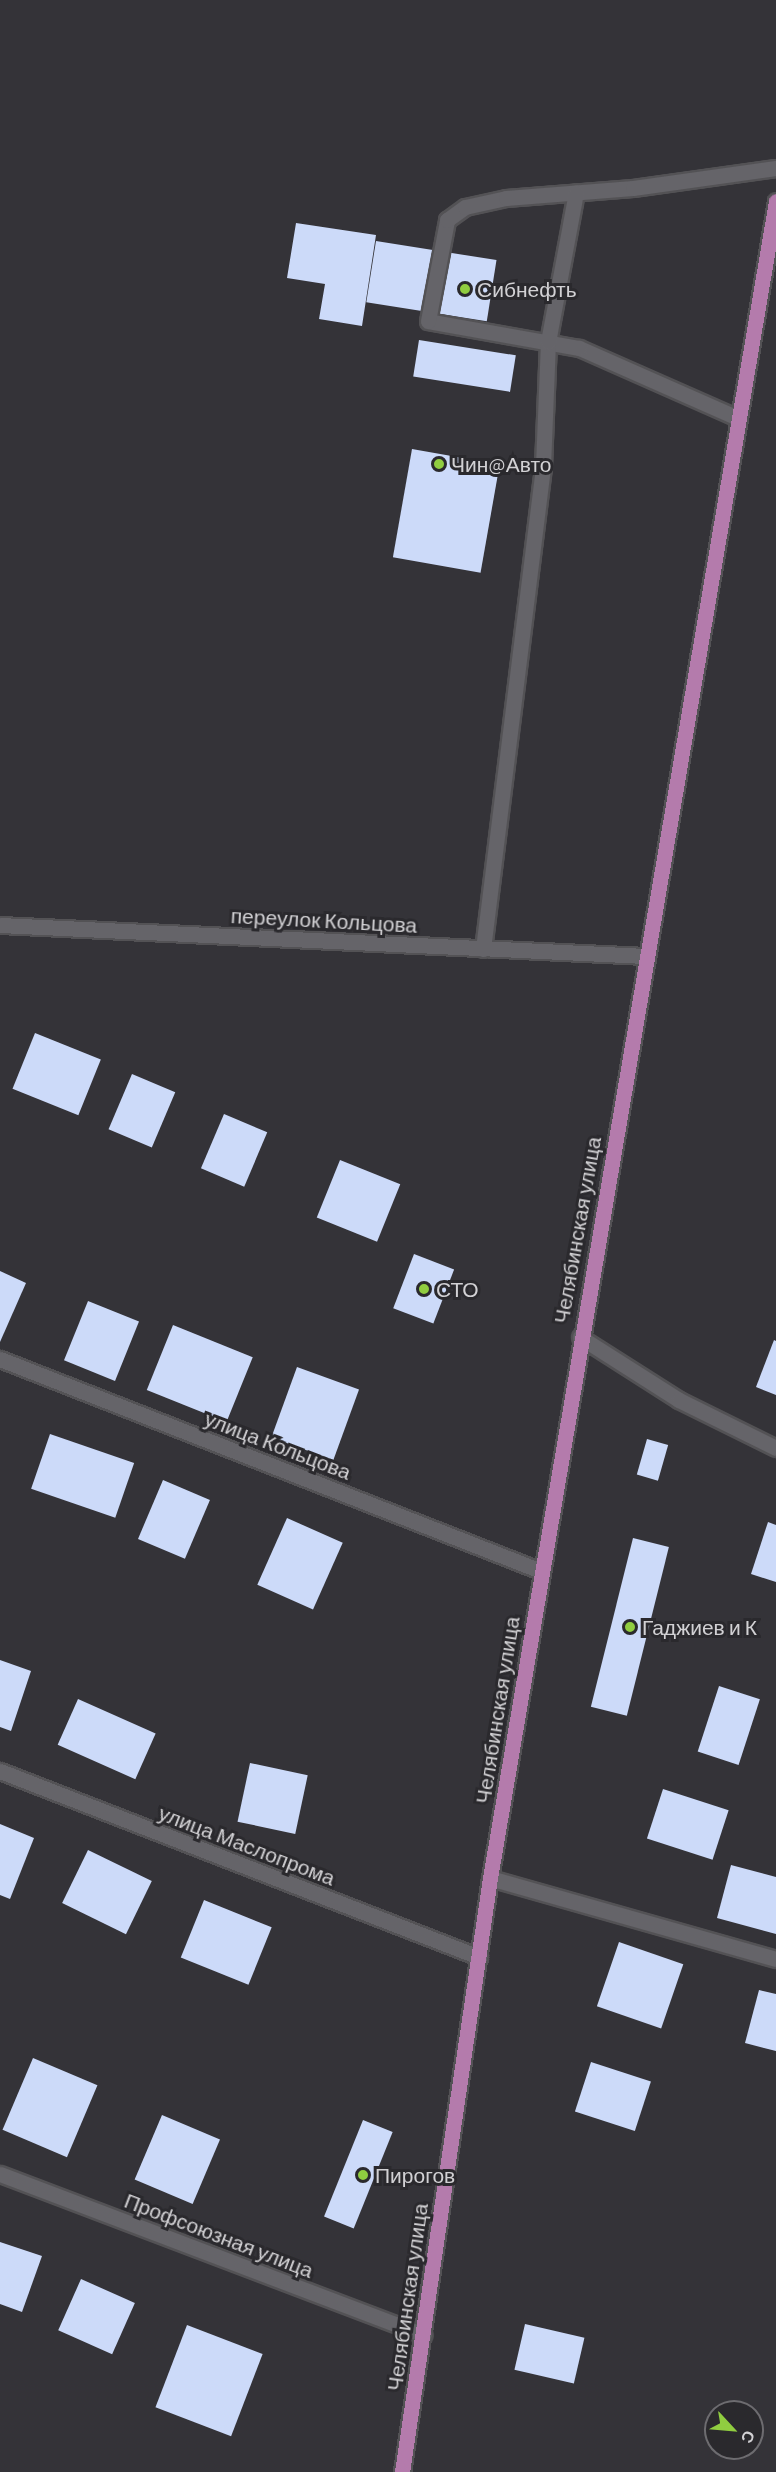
<!DOCTYPE html>
<html>
<head>
<meta charset="utf-8">
<style>
  body { margin:0 }
  #map { position:relative; width:776px; height:2472px; overflow:hidden; background:#343338; font-family:Barlow,sans-serif }
  div>[style] { position:absolute }
  .building>* { inset:0; background:#ccdaf9; transform-origin:0 0 }
  .roads { filter:drop-shadow(2px 0 #535255) drop-shadow(-2px 0 #535255) drop-shadow(0 2px #535255) drop-shadow(0 -2px #535255) }
  .service>* { height:15px; margin:-7.5px; padding:0 7.5px; transform-origin:7.5px; border-radius:7.5px; background:#656469 }
  .minor>* { height:15px; margin:-7.5px; padding:0 7.5px; transform-origin:7.5px; border-radius:7.5px; background:#656469 }
  .primary>* { height:15px; margin:-7.5px; padding:0 7.5px; transform-origin:7.5px; border-radius:7.5px; background:#b47bac }
  .dots>* { width:16px; height:16px; translate:-50% -50%; box-sizing:border-box; border:3px solid #2a292d; border-radius:50% }
  span { translate:-50% -50%; white-space:nowrap; text-align:center; line-height:1.15; -webkit-text-stroke:6px #2a292d; paint-order:stroke }
  .poi-label { font-size:21px; color:#d2d1d4 }
  .left { translate:0 -50%; text-align:left }
  .street-label { font-size:21px; color:#d2d1d4 }
  .north { position:absolute; left:704px; top:2400px; width:60px; height:60px; box-sizing:border-box; background:#2a292d; border:2px solid #6d6c70; border-radius:50%; rotate:116deg; font-size:16px; font-weight:700; line-height:24px; text-align:center; color:#d2d1d4 }
  .north::after { content:''; display:block; margin:auto; width:21px; height:27px; background:#90cd40; clip-path:polygon(50% 0,100% 100%,50% 72%,0 100%) }
</style>
</head>
<body>
<div id="map">
  <div class="building">
    <i style="clip-path:polygon(296px 223px,376px 235px,362px 326px,319px 319px,325px 284px,287px 278px)"></i>
    <i style="left:376px;top:241px;width:122px;height:62px;rotate:9deg"></i>
    <i style="left:419px;top:340px;width:98px;height:37px;rotate:9deg"></i>
    <i style="left:412px;top:449px;width:89px;height:110px;rotate:10deg"></i>
    <i style="left:35px;top:1033px;width:71px;height:60px;rotate:22deg"></i>
    <i style="left:132px;top:1074px;width:47px;height:60px;rotate:23deg"></i>
    <i style="left:224px;top:1114px;width:47px;height:59px;rotate:23deg"></i>
    <i style="left:340px;top:1160px;width:65px;height:62px;rotate:22deg"></i>
    <i style="left:414px;top:1254px;width:43px;height:58px;rotate:21deg"></i>
    <i style="clip-path:polygon(0 1271px,26px 1283px,0 1342px)"></i>
    <i style="left:88px;top:1301px;width:55px;height:64px;rotate:22deg"></i>
    <i style="left:173px;top:1325px;width:86px;height:70px;rotate:22deg"></i>
    <i style="clip-path:polygon(774px 1340px,776px 1341px,776px 1395px,756px 1387px)"></i>
    <i style="left:297px;top:1367px;width:66px;height:75px;rotate:20deg"></i>
    <i style="left:50px;top:1434px;width:89px;height:58px;rotate:19deg"></i>
    <i style="left:647px;top:1439px;width:22px;height:37px;rotate:16deg"></i>
    <i style="left:163px;top:1480px;width:51px;height:64px;rotate:23deg"></i>
    <i style="left:287px;top:1518px;width:61px;height:73px;rotate:24deg"></i>
    <i style="clip-path:polygon(768px 1522px,776px 1525px,776px 1582px,751px 1574px)"></i>
    <i style="left:633px;top:1538px;width:37px;height:174px;rotate:14deg"></i>
    <i style="clip-path:polygon(0 1660px,31px 1671px,11px 1731px,0 1727px)"></i>
    <i style="left:719px;top:1686px;width:43px;height:69px;rotate:18deg"></i>
    <i style="left:78px;top:1699px;width:85px;height:50px;rotate:24deg"></i>
    <i style="left:250px;top:1763px;width:59px;height:60px;rotate:12deg"></i>
    <i style="left:663px;top:1789px;width:69px;height:52px;rotate:18deg"></i>
    <i style="clip-path:polygon(0 1824px,34px 1838px,10px 1899px,0 1895px)"></i>
    <i style="left:88px;top:1850px;width:71px;height:59px;rotate:26deg"></i>
    <i style="clip-path:polygon(731px 1865px,776px 1877px,776px 1934px,717px 1918px)"></i>
    <i style="left:204px;top:1900px;width:73px;height:62px;rotate:22deg"></i>
    <i style="left:619px;top:1942px;width:68px;height:68px;rotate:19deg"></i>
    <i style="clip-path:polygon(759px 1990px,776px 1994px,776px 2051px,745px 2043px)"></i>
    <i style="left:33px;top:2058px;width:70px;height:78px;rotate:23deg"></i>
    <i style="left:591px;top:2062px;width:63px;height:52px;rotate:18deg"></i>
    <i style="left:162px;top:2115px;width:63px;height:70px;rotate:23deg"></i>
    <i style="left:363px;top:2120px;width:32px;height:104px;rotate:22deg"></i>
    <i style="clip-path:polygon(0 2242px,42px 2256px,22px 2312px,0 2304px)"></i>
    <i style="left:81px;top:2279px;width:59px;height:56px;rotate:24deg"></i>
    <i style="left:525px;top:2324px;width:61px;height:47px;rotate:13deg"></i>
    <i style="left:187px;top:2325px;width:81px;height:88px;rotate:21deg"></i>
  </div>
  <div class="roads">
    <div class="service">
      <i style="left:738px;top:418px;width:174px;rotate:-156.2deg"></i>
      <i style="left:579px;top:348px;width:153px;rotate:-169.9deg"></i>
      <i style="left:428px;top:321px;width:103px;rotate:-79.3deg"></i>
      <i style="left:447px;top:220px;width:22px;rotate:-36deg"></i>
      <i style="left:465px;top:207px;width:42px;rotate:-12.4deg"></i>
      <i style="left:506px;top:198px;width:127px;rotate:-4.5deg"></i>
      <i style="left:633px;top:188px;width:144px;rotate:-8deg"></i>
      <i style="left:483px;top:949px;width:487px;rotate:-82.9deg"></i>
      <i style="left:543px;top:466px;width:124px;rotate:-87.7deg"></i>
      <i style="left:548px;top:342px;width:152px;rotate:-79.4deg"></i>
    </div>
    <div class="minor">
      <i style="left:0;top:925px;width:647px;rotate:2.75deg"></i>
      <i style="left:580px;top:1337px;width:117px;rotate:32.5deg"></i>
      <i style="left:679px;top:1400px;width:108px;rotate:26.3deg"></i>
      <i style="left:0;top:1359px;width:581px;rotate:21.4deg"></i>
      <i style="left:0;top:1771px;width:514px;rotate:21.22deg"></i>
      <i style="left:490px;top:1878px;width:297px;rotate:15.8deg"></i>
      <i style="left:0;top:2174px;width:453px;rotate:20.8deg"></i>
    </div>
    <div class="primary">
      <i style="left:402px;top:2472px;width:600px;rotate:-81.57deg"></i>
      <i style="left:490px;top:1878px;width:1701px;rotate:-80.32deg"></i>
    </div>
  </div>
  <div class="dots">
    <i style="left:465px;top:289px;background:#90cd40"></i>
    <i style="left:439px;top:464px;background:#90cd40"></i>
    <i style="left:424px;top:1289px;background:#90cd40"></i>
    <i style="left:630px;top:1627px;background:#90cd40"></i>
    <i style="left:363px;top:2175px;background:#90cd40"></i>
  </div>
  <div class="poi-label">
    <span class="left" style="left:477px;top:289px">Сибнефть</span>
    <span class="left" style="left:451px;top:464px">Чин@Авто</span>
    <span class="left" style="left:436px;top:1289px">СТО</span>
    <span class="left" style="left:642px;top:1627px">Гаджиев и К</span>
    <span class="left" style="left:375px;top:2175px">Пирогов</span>
  </div>
  <div class="street-label">
    <span style="left:324px;top:920px;rotate:3deg">переулок Кольцова</span>
    <span style="left:577px;top:1230px;rotate:-80deg">Челябинская улица</span>
    <span style="left:278px;top:1445px;rotate:21deg">улица Кольцова</span>
    <span style="left:497px;top:1710px;rotate:-81deg">Челябинская улица</span>
    <span style="left:247px;top:1845px;rotate:21deg">улица Маслопрома</span>
    <span style="left:219px;top:2235px;rotate:21deg">Профсоюзная улица</span>
    <span style="left:407px;top:2297px;rotate:-82deg">Челябинская улица</span>
  </div>
  <div class="north">С</div>
</div>
</body>
</html>
